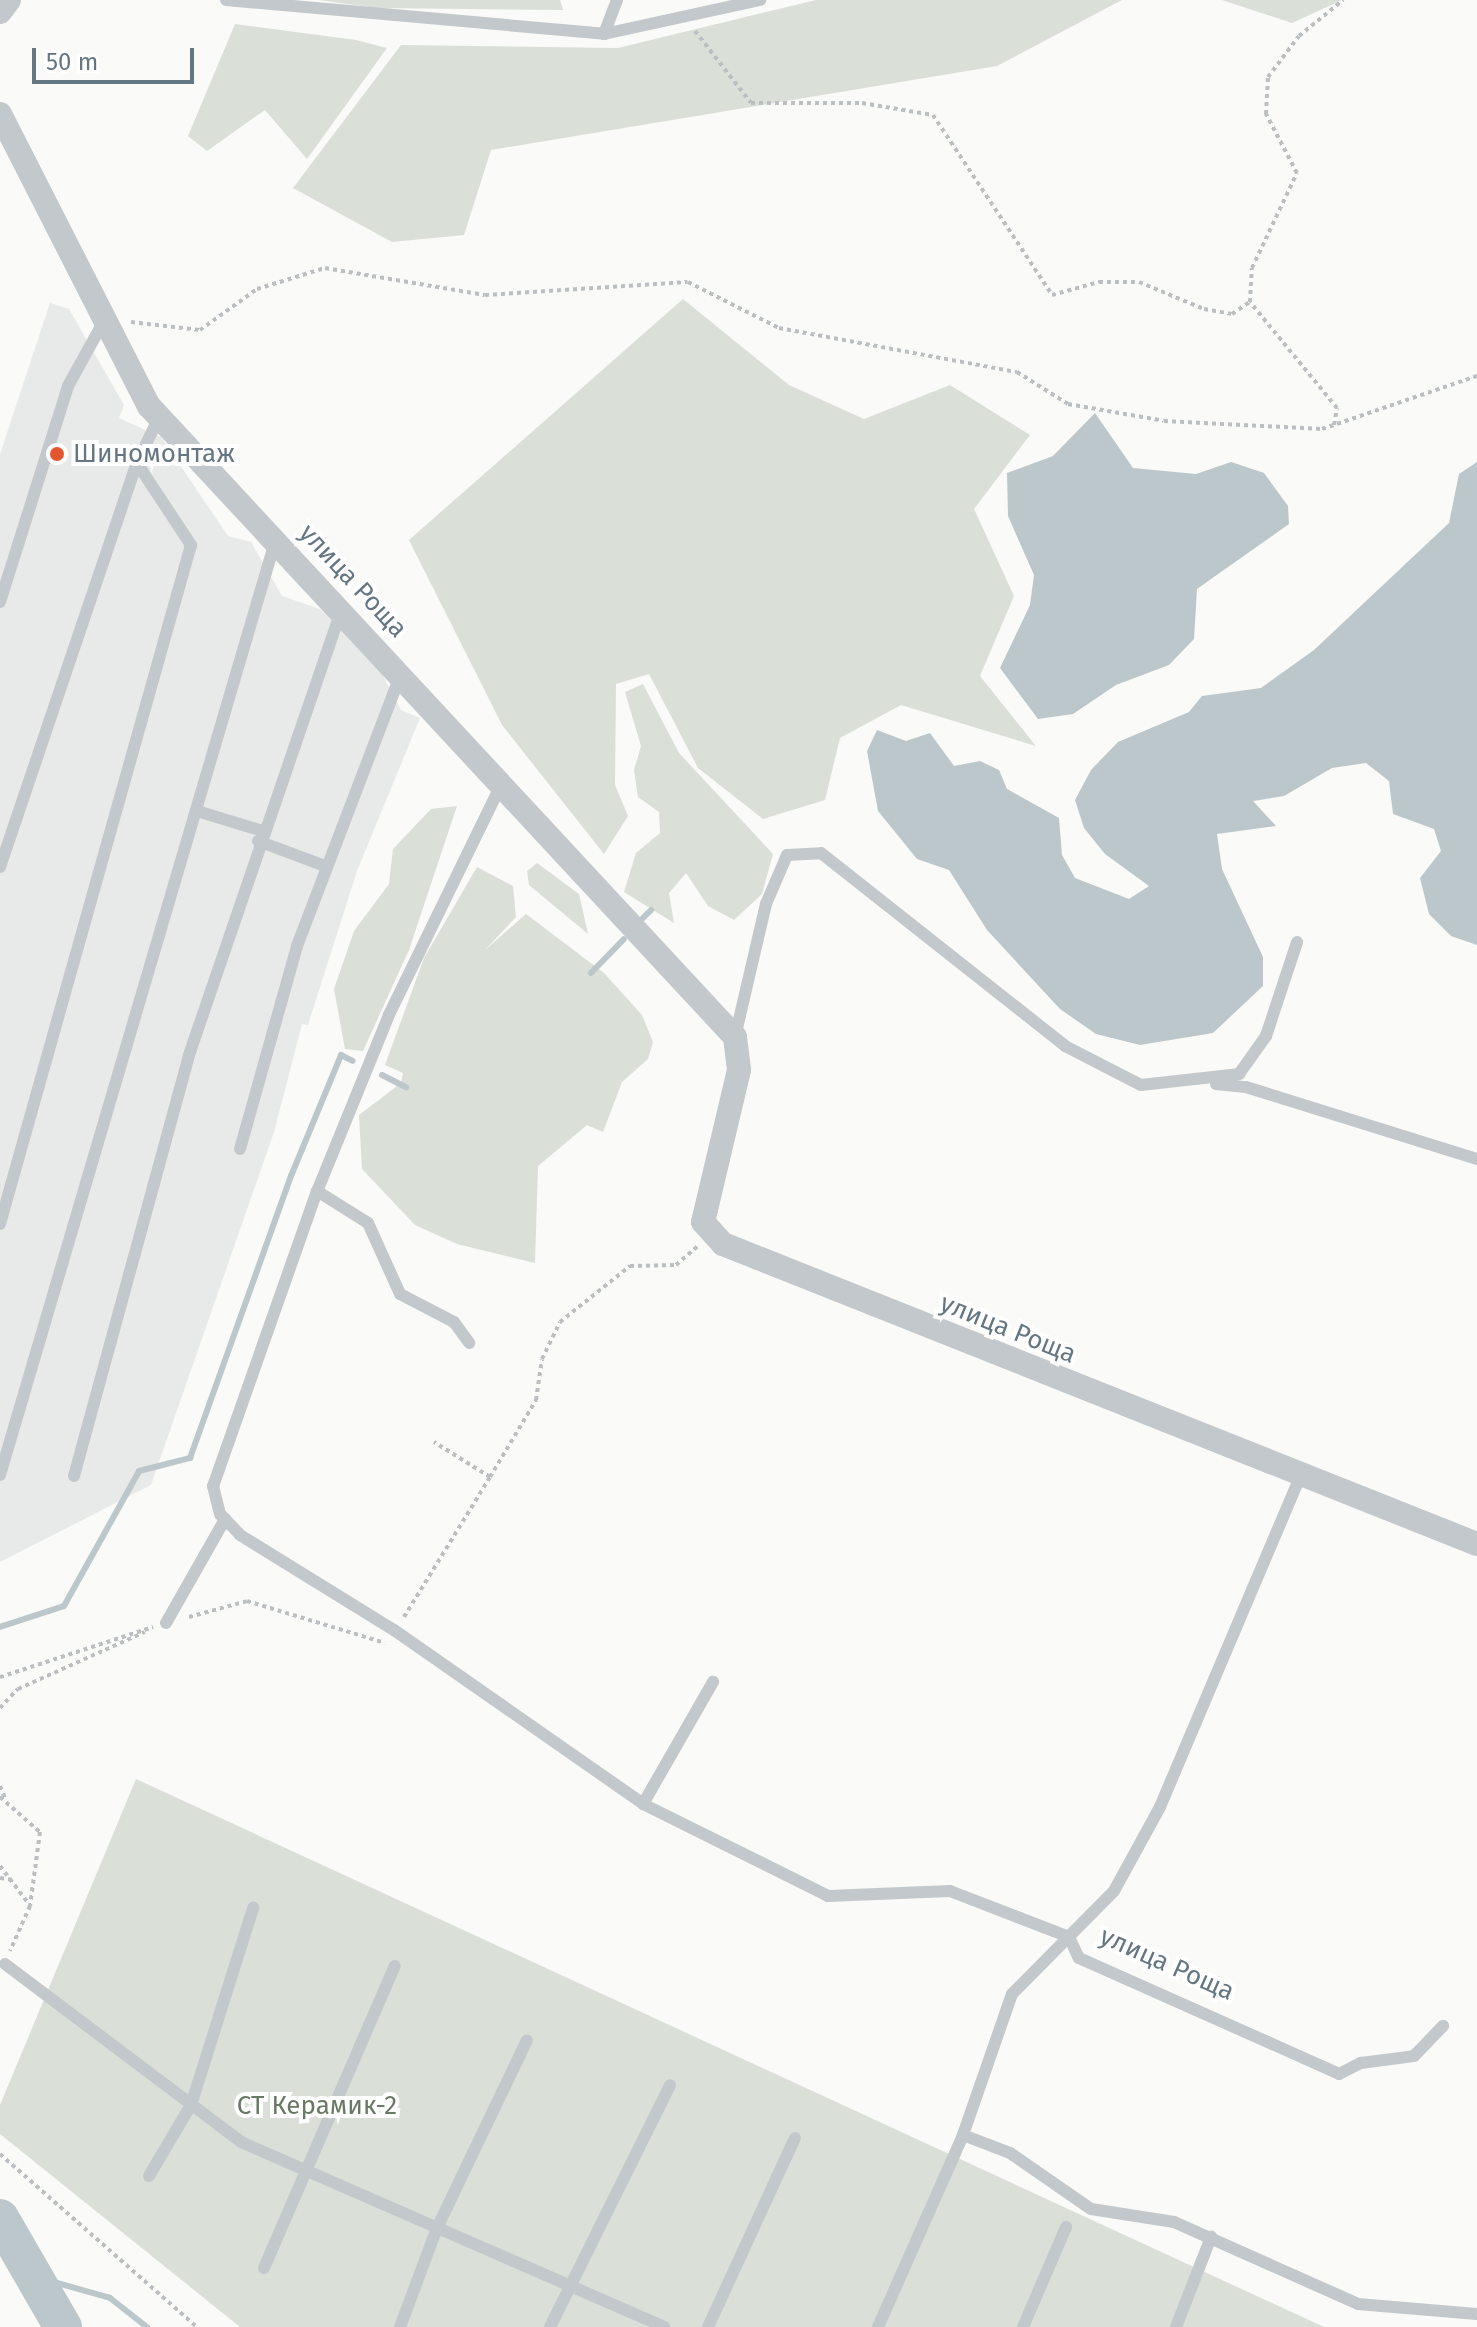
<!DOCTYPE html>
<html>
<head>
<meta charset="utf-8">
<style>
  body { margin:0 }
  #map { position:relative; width:1477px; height:2327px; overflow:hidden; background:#fafaf8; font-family:"Fira Sans",sans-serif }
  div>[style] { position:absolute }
  .built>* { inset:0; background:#e8e9e9 }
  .green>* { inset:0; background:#dadfd7 }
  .water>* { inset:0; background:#bbc7cb }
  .stream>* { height:6px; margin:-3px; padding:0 3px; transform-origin:3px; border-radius:3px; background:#bbc7cb }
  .river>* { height:38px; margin:-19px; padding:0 19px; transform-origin:19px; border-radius:19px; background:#bbc7cb }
  .path>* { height:4px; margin-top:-2px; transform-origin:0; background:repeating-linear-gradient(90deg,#bbbfc2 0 4px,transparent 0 8px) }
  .lane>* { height:12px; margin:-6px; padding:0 6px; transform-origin:6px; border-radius:6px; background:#c3c8cc }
  .street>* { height:24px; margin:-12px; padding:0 12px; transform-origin:12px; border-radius:12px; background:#c3c8cc }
  .dots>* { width:22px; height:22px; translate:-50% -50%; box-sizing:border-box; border:4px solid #fff; border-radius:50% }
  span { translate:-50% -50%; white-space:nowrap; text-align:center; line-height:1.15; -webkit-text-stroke:8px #fff; paint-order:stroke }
  .poi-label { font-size:26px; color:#657683 }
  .left { translate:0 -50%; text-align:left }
  .street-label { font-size:26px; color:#657683 }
  .park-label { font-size:26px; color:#687a64 }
  .scale { position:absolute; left:32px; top:48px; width:162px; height:36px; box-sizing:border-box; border:4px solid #657683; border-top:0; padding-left:10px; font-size:24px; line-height:28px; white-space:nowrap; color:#657683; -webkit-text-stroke:6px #fff; paint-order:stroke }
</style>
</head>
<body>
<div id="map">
  <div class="built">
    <i style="clip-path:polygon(50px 303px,69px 309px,124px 405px,119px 418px,161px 437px,228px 536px,251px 542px,282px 596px,320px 609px,379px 668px,401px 710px,420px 718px,357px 871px,308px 1025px,302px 1024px,274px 1132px,151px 1485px,0 1562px,0 454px)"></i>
  </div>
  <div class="green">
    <i style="clip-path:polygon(319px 0,560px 0,563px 10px,376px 8px)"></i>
    <i style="clip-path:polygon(816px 0,1122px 0,997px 66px,491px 150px,464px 235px,392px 242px,293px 188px,401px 45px,618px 48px)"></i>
    <i style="clip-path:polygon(1222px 0,1342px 0,1292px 23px)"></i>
    <i style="clip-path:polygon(235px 24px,356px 40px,387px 48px,307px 159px,265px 110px,207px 151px,188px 136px)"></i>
    <i style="clip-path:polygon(683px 299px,789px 385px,864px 419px,950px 385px,1030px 435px,974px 509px,1014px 596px,980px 676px,1036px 746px,901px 705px,840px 738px,825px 800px,763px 819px,698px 768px,649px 674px,616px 684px,615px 785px,628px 816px,604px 854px,502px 725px,409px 540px)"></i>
    <i style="clip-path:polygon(643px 684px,679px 753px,773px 854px,762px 894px,734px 920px,708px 906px,686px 873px,669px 893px,674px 923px,624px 892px,636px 853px,660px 833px,659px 812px,638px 797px,634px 770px,641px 746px,625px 692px)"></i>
    <i style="clip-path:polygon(457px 806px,409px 950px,363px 1051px,345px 1049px,334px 989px,354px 931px,389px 884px,393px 849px,431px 809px)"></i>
    <i style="clip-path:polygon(537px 863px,579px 894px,588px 934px,529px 885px,527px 871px)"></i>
    <i style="clip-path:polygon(477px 867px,513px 886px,516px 917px,484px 951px,526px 914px,604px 973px,642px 1015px,653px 1042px,648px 1059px,622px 1082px,603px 1132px,587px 1125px,538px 1166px,535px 1263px,457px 1244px,415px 1225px,362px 1169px,359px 1115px,401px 1083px,403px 1073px,385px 1065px,424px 958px)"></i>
    <i style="clip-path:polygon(136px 1779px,1324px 2327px,240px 2327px,0 2134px,0 2105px)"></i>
  </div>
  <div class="water">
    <i style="clip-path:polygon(1095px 413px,1133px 468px,1196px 474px,1231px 462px,1264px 473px,1288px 506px,1289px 524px,1197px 589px,1194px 639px,1169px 665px,1116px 685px,1073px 714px,1038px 719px,1000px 668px,1030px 605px,1034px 575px,1008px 516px,1007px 473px,1053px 456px)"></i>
    <i style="clip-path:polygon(1477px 462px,1477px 945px,1451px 936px,1429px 914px,1420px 878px,1441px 851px,1434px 829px,1393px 814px,1389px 781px,1366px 763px,1332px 768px,1284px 796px,1253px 801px,1276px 826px,1217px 834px,1222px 869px,1263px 957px,1263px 986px,1213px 1033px,1140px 1045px,1096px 1034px,1060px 1009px,987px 930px,949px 870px,917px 859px,878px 811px,867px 751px,877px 730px,906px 741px,930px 733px,954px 766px,980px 761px,999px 770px,1007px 789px,1059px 818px,1062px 855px,1075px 878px,1129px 899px,1149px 886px,1105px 854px,1084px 828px,1075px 800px,1091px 770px,1118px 742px,1189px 712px,1202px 696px,1261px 688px,1314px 650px,1449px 523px,1459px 474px)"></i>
  </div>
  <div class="stream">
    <i style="left:642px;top:919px;width:13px;rotate:-45deg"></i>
    <i style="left:591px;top:973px;width:47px;rotate:-45.9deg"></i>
    <i style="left:382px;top:1075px;width:27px;rotate:27deg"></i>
    <i style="left:0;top:1627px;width:67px;rotate:-18.2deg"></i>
    <i style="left:64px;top:1606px;width:154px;rotate:-60.9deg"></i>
    <i style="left:139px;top:1471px;width:53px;rotate:-14.3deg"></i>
    <i style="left:190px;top:1458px;width:300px;rotate:-70.3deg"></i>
    <i style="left:291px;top:1176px;width:131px;rotate:-67.5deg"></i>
    <i style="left:341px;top:1055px;width:13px;rotate:27deg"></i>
    <i style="left:36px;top:2277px;width:77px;rotate:15.8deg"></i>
    <i style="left:110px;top:2298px;width:47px;rotate:38.1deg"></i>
  </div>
  <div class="river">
    <i style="left:0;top:2218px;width:126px;rotate:60deg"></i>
  </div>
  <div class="path">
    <i style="left:695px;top:31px;width:91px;rotate:52.1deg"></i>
    <i style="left:751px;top:103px;width:111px"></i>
    <i style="left:862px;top:103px;width:72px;rotate:9.6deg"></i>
    <i style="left:933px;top:115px;width:216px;rotate:56.5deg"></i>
    <i style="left:1052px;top:295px;width:49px;rotate:-15.5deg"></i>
    <i style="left:1099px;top:282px;width:40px"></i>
    <i style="left:1139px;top:282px;width:70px;rotate:22.6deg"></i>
    <i style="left:1204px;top:309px;width:28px;rotate:10deg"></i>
    <i style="left:1232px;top:314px;width:22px;rotate:-34deg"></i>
    <i style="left:131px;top:322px;width:69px;rotate:6.6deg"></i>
    <i style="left:200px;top:330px;width:70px;rotate:-35.7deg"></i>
    <i style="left:257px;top:289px;width:71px;rotate:-17.2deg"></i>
    <i style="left:325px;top:268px;width:162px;rotate:9.6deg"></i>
    <i style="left:485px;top:295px;width:203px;rotate:-3.7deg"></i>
    <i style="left:688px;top:282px;width:102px;rotate:26.8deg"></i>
    <i style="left:779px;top:328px;width:242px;rotate:10.5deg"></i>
    <i style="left:1017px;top:372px;width:60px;rotate:32.1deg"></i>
    <i style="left:1068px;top:404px;width:97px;rotate:10deg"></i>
    <i style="left:1164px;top:421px;width:158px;rotate:2.9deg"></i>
    <i style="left:1322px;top:429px;width:164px;rotate:-18.9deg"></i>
    <i style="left:1334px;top:425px;width:17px;rotate:-80deg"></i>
    <i style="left:1337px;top:408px;width:137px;rotate:-129.4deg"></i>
    <i style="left:1250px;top:302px;width:34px;rotate:-87deg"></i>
    <i style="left:1252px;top:268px;width:105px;rotate:-64.7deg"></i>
    <i style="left:1297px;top:173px;width:67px;rotate:-117.7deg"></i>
    <i style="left:1266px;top:114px;width:37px;rotate:-87deg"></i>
    <i style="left:1268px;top:77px;width:51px;rotate:-52.9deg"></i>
    <i style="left:1299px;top:36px;width:57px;rotate:-39.3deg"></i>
    <i style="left:490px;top:1477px;width:90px;rotate:-59.1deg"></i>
    <i style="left:536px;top:1400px;width:41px;rotate:-81.7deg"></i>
    <i style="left:542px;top:1359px;width:41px;rotate:-64.1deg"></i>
    <i style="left:560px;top:1322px;width:90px;rotate:-38.7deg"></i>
    <i style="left:630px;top:1266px;width:46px;rotate:-1.2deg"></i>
    <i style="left:676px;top:1265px;width:29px;rotate:-41deg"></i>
    <i style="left:189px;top:1617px;width:60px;rotate:-15.4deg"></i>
    <i style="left:247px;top:1601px;width:144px;rotate:16.9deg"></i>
    <i style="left:404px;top:1617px;width:164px;rotate:-58.4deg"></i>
    <i style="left:490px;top:1477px;width:66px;rotate:-148deg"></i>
    <i style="left:0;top:1677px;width:161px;rotate:-18.1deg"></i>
    <i style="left:0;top:1708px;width:26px;rotate:-47deg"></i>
    <i style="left:18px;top:1689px;width:139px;rotate:-24.2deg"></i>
    <i style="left:0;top:1786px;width:15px;rotate:67deg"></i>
    <i style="left:0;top:1797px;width:53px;rotate:41.2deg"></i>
    <i style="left:40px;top:1832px;width:75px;rotate:97.7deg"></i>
    <i style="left:30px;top:1906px;width:49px;rotate:114deg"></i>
    <i style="left:0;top:1866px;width:48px;rotate:52.7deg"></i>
    <i style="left:0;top:1878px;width:13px;rotate:9deg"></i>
    <i style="left:0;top:2154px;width:262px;rotate:41.3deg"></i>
  </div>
  <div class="lane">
    <i style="left:226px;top:0;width:380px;rotate:5.1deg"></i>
    <i style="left:604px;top:34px;width:160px;rotate:-12.3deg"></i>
    <i style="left:604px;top:34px;width:36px;rotate:-69deg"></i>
    <i style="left:0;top:602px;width:226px;rotate:-72.5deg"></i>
    <i style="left:68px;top:386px;width:77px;rotate:-61.1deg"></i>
    <i style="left:500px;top:787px;width:254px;rotate:116deg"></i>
    <i style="left:389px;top:1015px;width:190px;rotate:112.2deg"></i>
    <i style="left:317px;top:1191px;width:313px;rotate:109.4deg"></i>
    <i style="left:213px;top:1486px;width:29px;rotate:76deg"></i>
    <i style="left:220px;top:1514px;width:29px;rotate:46deg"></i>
    <i style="left:240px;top:1535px;width:181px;rotate:31.7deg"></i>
    <i style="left:394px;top:1630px;width:304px;rotate:34.9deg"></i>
    <i style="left:643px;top:1804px;width:141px;rotate:-60.2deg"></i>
    <i style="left:197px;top:811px;width:69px;rotate:16.9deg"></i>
    <i style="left:258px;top:841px;width:72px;rotate:20.5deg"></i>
    <i style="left:0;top:867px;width:427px;rotate:-71.3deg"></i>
    <i style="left:735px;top:1037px;width:137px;rotate:-76.9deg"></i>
    <i style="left:766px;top:904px;width:53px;rotate:-66.8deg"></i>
    <i style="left:787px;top:855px;width:34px;rotate:-3deg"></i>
    <i style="left:821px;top:853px;width:311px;rotate:38.3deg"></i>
    <i style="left:1065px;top:1046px;width:85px;rotate:27.2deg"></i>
    <i style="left:1141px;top:1085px;width:99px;rotate:-6.4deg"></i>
    <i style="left:1239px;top:1074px;width:47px;rotate:-54.6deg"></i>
    <i style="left:1266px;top:1036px;width:99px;rotate:-71.7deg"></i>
    <i style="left:1216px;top:1084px;width:30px;rotate:6deg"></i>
    <i style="left:1246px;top:1087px;width:242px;rotate:17.3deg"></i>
    <i style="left:240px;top:1149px;width:211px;rotate:-74.3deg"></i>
    <i style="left:297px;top:946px;width:289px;rotate:-69.1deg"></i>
    <i style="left:317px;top:1191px;width:60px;rotate:32.1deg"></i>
    <i style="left:368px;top:1223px;width:78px;rotate:65.7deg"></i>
    <i style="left:400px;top:1294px;width:61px;rotate:27.4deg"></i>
    <i style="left:454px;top:1322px;width:26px;rotate:54deg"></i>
    <i style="left:0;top:1224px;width:705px;rotate:-74.29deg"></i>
    <i style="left:191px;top:545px;width:98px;rotate:-123.4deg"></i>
    <i style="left:137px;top:463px;width:51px;rotate:-64.4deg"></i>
    <i style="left:0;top:1475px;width:973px;rotate:-73.58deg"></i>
    <i style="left:74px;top:1476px;width:436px;rotate:-74.7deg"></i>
    <i style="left:189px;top:1055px;width:467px;rotate:-71.1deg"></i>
    <i style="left:1300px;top:1477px;width:358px;rotate:113deg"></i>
    <i style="left:1160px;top:1807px;width:96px;rotate:118.7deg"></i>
    <i style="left:1114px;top:1891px;width:145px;rotate:134.7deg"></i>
    <i style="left:1012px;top:1994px;width:149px;rotate:109.2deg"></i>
    <i style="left:963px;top:2135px;width:50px;rotate:21deg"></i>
    <i style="left:1010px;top:2153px;width:98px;rotate:34.7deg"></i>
    <i style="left:1091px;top:2209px;width:84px;rotate:8.9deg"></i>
    <i style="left:1174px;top:2222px;width:201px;rotate:24deg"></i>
    <i style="left:1358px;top:2304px;width:119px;rotate:4.8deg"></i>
    <i style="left:166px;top:1623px;width:120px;rotate:-60.4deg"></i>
    <i style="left:643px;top:1804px;width:207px;rotate:26.4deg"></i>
    <i style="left:828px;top:1896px;width:122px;rotate:-2.3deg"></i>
    <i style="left:950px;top:1891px;width:128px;rotate:21.1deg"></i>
    <i style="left:1069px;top:1937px;width:23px;rotate:65deg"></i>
    <i style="left:1079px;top:1958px;width:285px;rotate:24deg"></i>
    <i style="left:1339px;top:2074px;width:25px;rotate:-27deg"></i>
    <i style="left:1361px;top:2063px;width:53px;rotate:-7.5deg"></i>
    <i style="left:1414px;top:2056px;width:42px;rotate:-46deg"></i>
    <i style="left:5px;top:1964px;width:296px;rotate:37deg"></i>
    <i style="left:241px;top:2142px;width:462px;rotate:23.6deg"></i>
    <i style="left:149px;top:2176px;width:82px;rotate:-59.4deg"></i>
    <i style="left:191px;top:2105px;width:207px;rotate:-72.5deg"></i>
    <i style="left:264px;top:2268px;width:329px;rotate:-66.6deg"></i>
    <i style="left:400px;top:2327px;width:106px;rotate:-69.5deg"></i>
    <i style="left:437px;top:2228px;width:208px;rotate:-64.4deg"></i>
    <i style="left:550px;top:2327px;width:270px;rotate:-63.6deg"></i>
    <i style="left:708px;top:2327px;width:208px;rotate:-65.3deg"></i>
    <i style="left:878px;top:2327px;width:210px;rotate:-66.1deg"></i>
    <i style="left:1023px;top:2327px;width:109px;rotate:-66.7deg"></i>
    <i style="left:1176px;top:2327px;width:97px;rotate:-68.7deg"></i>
  </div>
  <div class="street">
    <i style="left:0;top:12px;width:15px;rotate:-53deg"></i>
    <i style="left:0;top:114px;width:328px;rotate:63deg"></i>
    <i style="left:149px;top:406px;width:861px;rotate:47.12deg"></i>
    <i style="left:735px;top:1037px;width:33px;rotate:83deg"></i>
    <i style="left:739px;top:1070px;width:156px;rotate:103.3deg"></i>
    <i style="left:703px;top:1222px;width:30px;rotate:48deg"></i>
    <i style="left:723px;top:1244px;width:811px;rotate:21.7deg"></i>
  </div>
  <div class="dots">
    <i style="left:57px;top:454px;background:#e4572e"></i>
  </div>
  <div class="poi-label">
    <span class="left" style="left:73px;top:454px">Шиномонтаж</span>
  </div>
  <div class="street-label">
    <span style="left:353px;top:581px;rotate:47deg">улица Роща</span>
    <span style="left:1008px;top:1329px;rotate:22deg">улица Роща</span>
    <span style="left:1167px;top:1964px;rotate:24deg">улица Роща</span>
  </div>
  <div class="park-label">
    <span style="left:317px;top:2106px">СТ Керамик-2</span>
  </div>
  <div class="scale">50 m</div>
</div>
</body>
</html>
